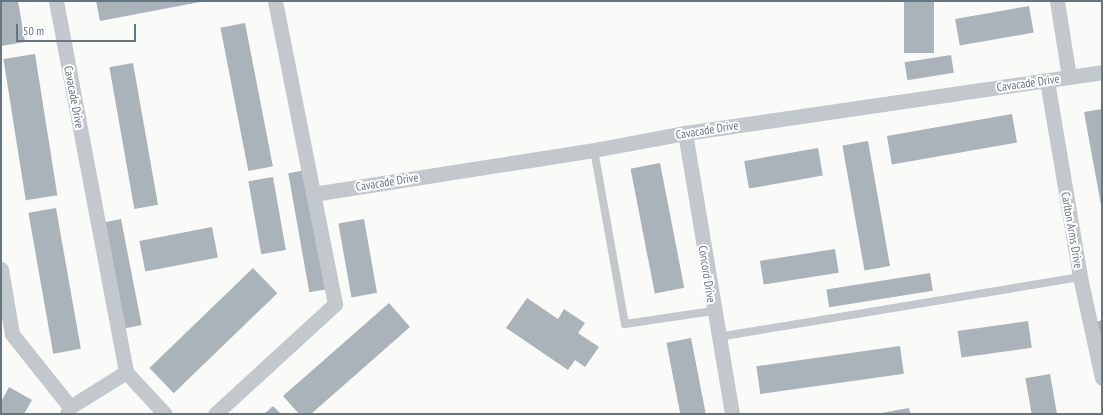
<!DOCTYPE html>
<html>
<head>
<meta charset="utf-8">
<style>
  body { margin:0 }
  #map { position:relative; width:1103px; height:415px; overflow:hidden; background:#fafaf8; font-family:"PT Sans Narrow",sans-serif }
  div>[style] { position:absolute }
  .building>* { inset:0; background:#aab3b9; transform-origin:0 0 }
  .service>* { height:8px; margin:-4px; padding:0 4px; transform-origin:4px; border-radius:4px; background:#c3c8cc }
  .minor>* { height:15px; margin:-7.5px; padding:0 7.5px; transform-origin:7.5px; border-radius:7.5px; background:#c3c8cc }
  span { translate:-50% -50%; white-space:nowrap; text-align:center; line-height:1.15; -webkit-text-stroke:4px #fff; paint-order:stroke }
  .street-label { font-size:12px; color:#657683 }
  .frame { position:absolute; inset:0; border:2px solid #657683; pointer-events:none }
  .scale { position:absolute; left:16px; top:24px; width:120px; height:18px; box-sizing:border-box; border:2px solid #657683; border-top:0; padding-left:5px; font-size:12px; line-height:14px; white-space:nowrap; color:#657683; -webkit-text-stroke:3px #fff; paint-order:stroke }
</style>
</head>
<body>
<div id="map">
  <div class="building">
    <i style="clip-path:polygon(1px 1px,18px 1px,25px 42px,1px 46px)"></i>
    <i style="clip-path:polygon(96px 1px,200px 1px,200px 2px,100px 21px)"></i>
    <i style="left:904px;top:1px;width:30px;height:52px"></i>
    <i style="left:1029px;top:6px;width:27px;height:75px;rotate:80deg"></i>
    <i style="left:245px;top:23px;width:146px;height:25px;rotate:79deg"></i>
    <i style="left:35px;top:54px;width:143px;height:32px;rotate:81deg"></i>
    <i style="left:951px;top:55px;width:18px;height:47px;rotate:81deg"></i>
    <i style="left:133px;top:63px;width:144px;height:24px;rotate:80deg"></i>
    <i style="clip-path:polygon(1102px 109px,1102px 205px,1101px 205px,1084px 112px)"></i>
    <i style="left:1012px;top:114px;width:29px;height:127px;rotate:80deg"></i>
    <i style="left:868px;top:141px;width:127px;height:26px;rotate:80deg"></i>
    <i style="left:818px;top:148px;width:28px;height:75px;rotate:80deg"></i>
    <i style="left:660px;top:163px;width:127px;height:30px;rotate:79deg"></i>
    <i style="left:306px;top:170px;width:121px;height:18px;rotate:80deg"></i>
    <i style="left:273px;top:177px;width:74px;height:25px;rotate:80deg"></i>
    <i style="left:56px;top:208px;width:143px;height:28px;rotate:80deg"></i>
    <i style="left:121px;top:219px;width:108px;height:19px;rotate:79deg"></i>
    <i style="left:364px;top:219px;width:75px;height:26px;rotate:80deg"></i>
    <i style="left:212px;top:227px;width:31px;height:74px;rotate:79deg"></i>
    <i style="left:835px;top:249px;width:24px;height:76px;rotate:81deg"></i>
    <i style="left:253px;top:268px;width:35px;height:144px;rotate:46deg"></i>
    <i style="left:930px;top:273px;width:18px;height:105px;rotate:81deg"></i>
    <i style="clip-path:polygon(527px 298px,558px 319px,564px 309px,585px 323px,578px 333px,599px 347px,585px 367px,575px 360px,568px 370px,506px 328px)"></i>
    <i style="clip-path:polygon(389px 303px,410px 327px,311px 414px,299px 414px,283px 396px)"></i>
    <i style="clip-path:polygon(1102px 320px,1102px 353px,1096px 322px)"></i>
    <i style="left:1028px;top:321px;width:27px;height:71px;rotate:82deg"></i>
    <i style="left:691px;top:338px;width:77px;height:25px;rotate:79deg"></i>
    <i style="left:900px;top:346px;width:28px;height:145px;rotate:82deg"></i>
    <i style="left:1050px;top:374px;width:41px;height:25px;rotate:80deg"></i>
    <i style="clip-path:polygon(9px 387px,32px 400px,24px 414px,1px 414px,1px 402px)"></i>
    <i style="clip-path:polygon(273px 406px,281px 414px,264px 414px)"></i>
    <i style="clip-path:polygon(909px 408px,911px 414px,881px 414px,881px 413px)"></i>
  </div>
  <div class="service">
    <i style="left:594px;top:150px;width:177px;rotate:79.9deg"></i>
    <i style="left:625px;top:324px;width:89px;rotate:-8.4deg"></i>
    <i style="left:718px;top:337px;width:367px;rotate:-9.4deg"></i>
  </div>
  <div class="minor">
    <i style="left:56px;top:1px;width:378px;rotate:79.3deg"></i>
    <i style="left:126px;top:372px;width:57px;rotate:47.1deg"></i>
    <i style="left:1057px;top:1px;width:77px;rotate:81deg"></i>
    <i style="left:1047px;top:81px;width:199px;rotate:80.4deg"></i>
    <i style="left:1080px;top:277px;width:103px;rotate:77.7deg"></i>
    <i style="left:685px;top:133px;width:285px;rotate:80.5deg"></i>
    <i style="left:313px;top:194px;width:284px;rotate:-8.9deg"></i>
    <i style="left:594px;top:150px;width:93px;rotate:-10.6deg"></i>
    <i style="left:685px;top:133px;width:421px;rotate:-8.3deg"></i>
    <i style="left:1px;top:269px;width:66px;rotate:80.4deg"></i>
    <i style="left:12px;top:334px;width:93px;rotate:51.5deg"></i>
    <i style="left:67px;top:414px;width:8px;rotate:-67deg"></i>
    <i style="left:70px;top:407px;width:66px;rotate:-32deg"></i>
    <i style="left:215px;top:414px;width:163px;rotate:-42.5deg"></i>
    <i style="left:335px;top:304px;width:309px;rotate:-101.2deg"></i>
  </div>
  <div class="street-label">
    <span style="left:1028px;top:83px;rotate:-8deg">Cavacade Drive</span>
    <span style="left:74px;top:97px;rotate:79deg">Cavacade Drive</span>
    <span style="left:707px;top:130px;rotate:-9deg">Cavacade Drive</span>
    <span style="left:387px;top:182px;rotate:-9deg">Cavacade Drive</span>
    <span style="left:1072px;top:230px;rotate:80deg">Carlton Arms Drive</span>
    <span style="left:707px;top:274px;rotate:81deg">Concord Drive</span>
  </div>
  <div class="frame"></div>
  <div class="scale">50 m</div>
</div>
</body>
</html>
